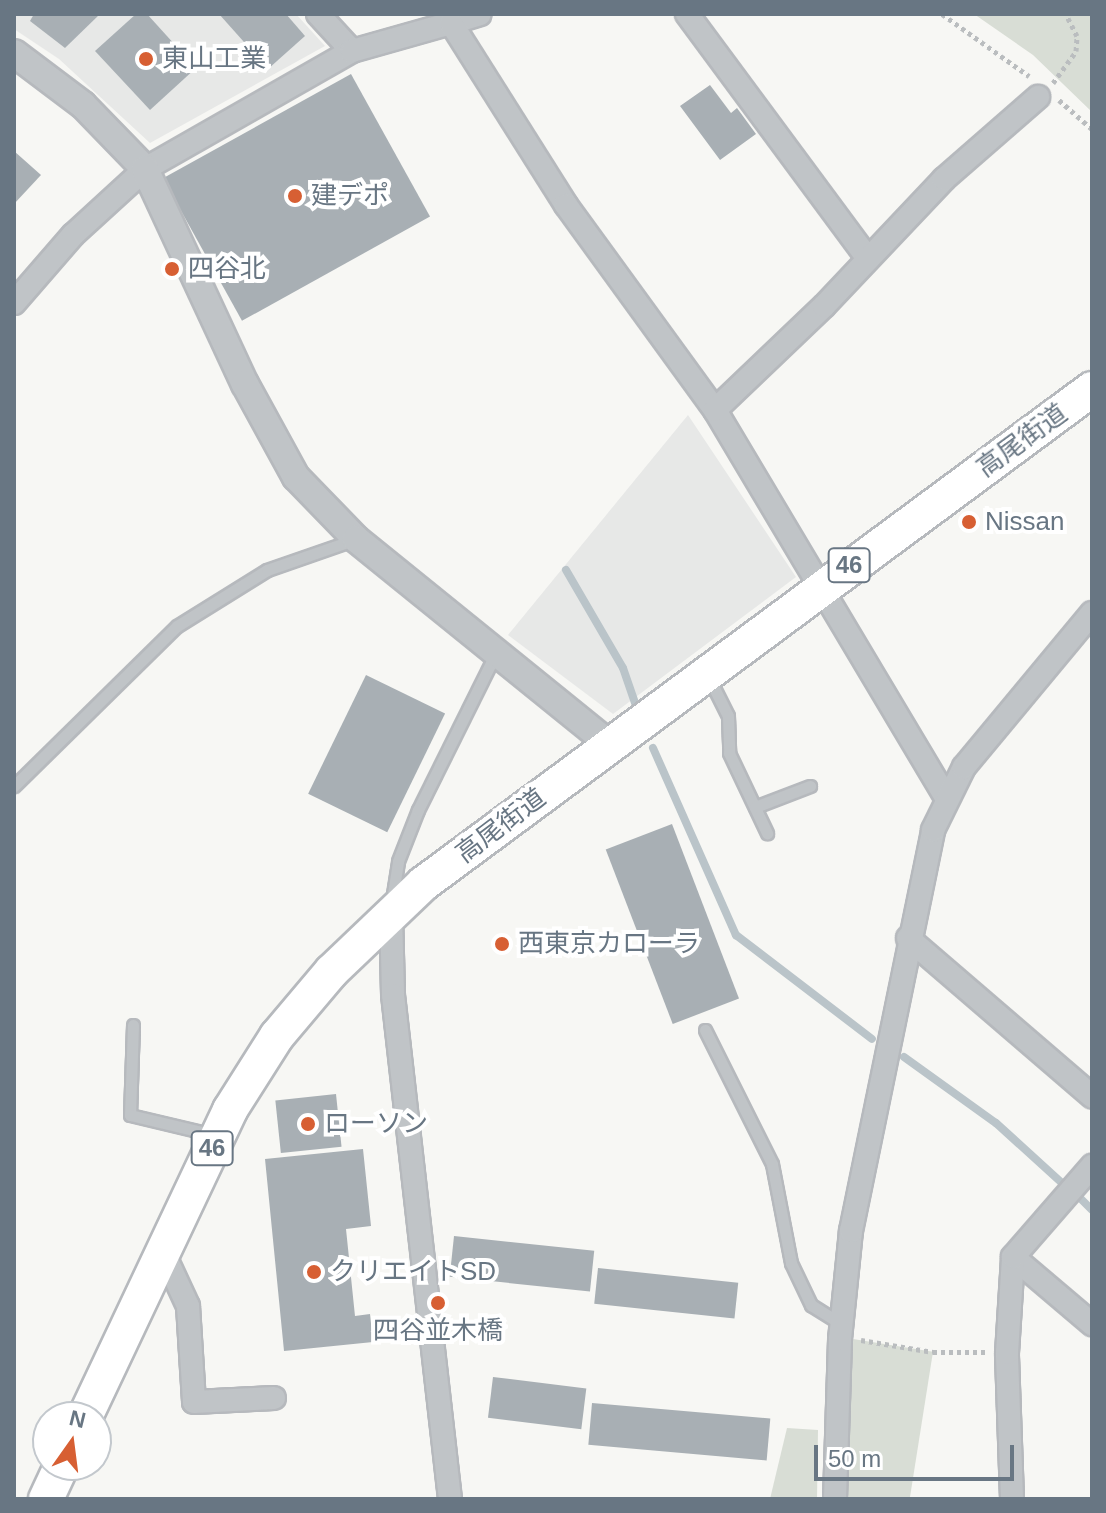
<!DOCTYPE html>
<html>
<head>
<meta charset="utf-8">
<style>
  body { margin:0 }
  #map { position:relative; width:1106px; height:1513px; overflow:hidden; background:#f7f7f4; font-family:Arial,"Noto Sans JP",sans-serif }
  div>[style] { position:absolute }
  .built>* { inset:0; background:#e7e8e7 }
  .green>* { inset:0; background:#d8ddd5; transform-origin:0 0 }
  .stream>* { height:8px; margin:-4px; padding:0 4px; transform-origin:4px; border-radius:4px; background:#bac4c9 }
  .building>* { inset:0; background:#a8afb4; transform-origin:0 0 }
  .path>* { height:5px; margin-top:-2.5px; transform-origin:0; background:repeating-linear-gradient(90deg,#babdbf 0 4px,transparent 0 8px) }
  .roads { filter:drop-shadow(2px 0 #b6b9bd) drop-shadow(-2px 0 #b6b9bd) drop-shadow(0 2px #b6b9bd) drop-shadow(0 -2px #b6b9bd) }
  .service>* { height:11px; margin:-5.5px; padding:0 5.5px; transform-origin:5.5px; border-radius:5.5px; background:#c0c4c7 }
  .minor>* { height:22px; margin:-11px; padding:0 11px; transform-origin:11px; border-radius:11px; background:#c0c4c7 }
  .tertiary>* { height:26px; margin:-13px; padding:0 13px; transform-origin:13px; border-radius:13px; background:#c0c4c7 }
  .primary>* { height:34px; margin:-17px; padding:0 17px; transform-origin:17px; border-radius:17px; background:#fff }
  .dots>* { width:22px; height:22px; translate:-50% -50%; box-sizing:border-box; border:4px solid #fff; border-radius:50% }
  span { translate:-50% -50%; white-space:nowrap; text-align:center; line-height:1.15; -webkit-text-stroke:8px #fff; paint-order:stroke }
  .shield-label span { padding:2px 6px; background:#fff; border:2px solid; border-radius:6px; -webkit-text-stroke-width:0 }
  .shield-label { font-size:24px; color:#687683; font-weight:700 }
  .poi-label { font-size:26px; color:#687683 }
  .left { translate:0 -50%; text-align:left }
  .street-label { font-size:26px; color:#687683 }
  .frame { position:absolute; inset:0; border:16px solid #687683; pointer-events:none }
  .north { position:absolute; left:32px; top:1401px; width:80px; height:80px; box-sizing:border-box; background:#fff; border:2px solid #c3c8cd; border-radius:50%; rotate:14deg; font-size:22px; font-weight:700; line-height:32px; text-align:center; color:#687683 }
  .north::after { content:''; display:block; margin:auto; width:28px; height:36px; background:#d75f33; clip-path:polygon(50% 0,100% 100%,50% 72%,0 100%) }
  .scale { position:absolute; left:814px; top:1445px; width:200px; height:36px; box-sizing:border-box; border:4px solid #687683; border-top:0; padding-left:10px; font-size:24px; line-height:28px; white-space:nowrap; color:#687683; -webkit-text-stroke:6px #fff; paint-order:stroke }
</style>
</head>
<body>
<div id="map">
  <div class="built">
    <i style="clip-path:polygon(14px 14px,296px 14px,325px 46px,150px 143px,59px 59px,14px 29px)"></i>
    <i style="clip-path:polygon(688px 415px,796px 577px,613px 714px,508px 635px)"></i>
  </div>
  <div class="green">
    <i style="clip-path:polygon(974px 14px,1092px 14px,1092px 112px,1033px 55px)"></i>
    <i style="left:853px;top:1339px;width:81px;height:160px;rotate:9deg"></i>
    <i style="clip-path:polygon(787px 1428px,818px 1430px,817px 1499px,770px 1499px)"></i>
  </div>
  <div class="stream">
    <i style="left:566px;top:570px;width:113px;rotate:59.8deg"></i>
    <i style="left:623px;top:668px;width:39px;rotate:71deg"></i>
    <i style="left:653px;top:748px;width:205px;rotate:66.1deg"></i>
    <i style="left:736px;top:935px;width:171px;rotate:37.4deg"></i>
    <i style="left:904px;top:1057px;width:113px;rotate:35.7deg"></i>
    <i style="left:996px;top:1123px;width:89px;rotate:42.3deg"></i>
    <i style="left:1080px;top:1198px;width:17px;rotate:45deg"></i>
  </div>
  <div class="building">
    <i style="clip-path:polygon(34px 14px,100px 14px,65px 48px,30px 21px)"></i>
    <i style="clip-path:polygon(136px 14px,147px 14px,196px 68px,150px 110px,95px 51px)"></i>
    <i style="clip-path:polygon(219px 14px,286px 14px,305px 36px,268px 69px)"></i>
    <i style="left:351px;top:74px;width:163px;height:215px;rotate:61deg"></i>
    <i style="clip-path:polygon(710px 85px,731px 113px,737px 108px,756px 134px,720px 160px,680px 106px)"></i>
    <i style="clip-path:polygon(14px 151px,41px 175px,14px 204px)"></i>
    <i style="left:366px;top:675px;width:88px;height:132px;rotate:26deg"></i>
    <i style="left:672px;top:824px;width:187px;height:71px;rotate:69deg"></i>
    <i style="left:336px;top:1094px;width:53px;height:61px;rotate:84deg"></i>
    <i style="clip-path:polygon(363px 1149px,371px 1226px,346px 1229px,355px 1316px,370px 1314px,373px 1342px,284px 1351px,265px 1159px)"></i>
    <i style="left:454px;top:1236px;width:141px;height:41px;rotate:6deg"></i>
    <i style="left:598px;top:1268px;width:141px;height:36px;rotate:6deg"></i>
    <i style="left:493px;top:1377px;width:94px;height:41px;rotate:7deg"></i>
    <i style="left:592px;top:1403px;width:179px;height:42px;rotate:5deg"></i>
  </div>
  <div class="path">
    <i style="left:942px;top:14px;width:107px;rotate:35.5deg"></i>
    <i style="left:1053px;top:83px;width:39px;rotate:-54deg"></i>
    <i style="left:1076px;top:51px;width:15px;rotate:-86deg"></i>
    <i style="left:1077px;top:36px;width:25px;rotate:-117deg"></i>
    <i style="left:1059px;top:100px;width:44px;rotate:41.3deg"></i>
    <i style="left:861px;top:1340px;width:73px;rotate:9.5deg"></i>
    <i style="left:933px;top:1352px;width:53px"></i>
  </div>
  <div class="roads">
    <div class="service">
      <i style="left:709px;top:678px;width:42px;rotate:63.4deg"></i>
      <i style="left:728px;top:716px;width:37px;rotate:88deg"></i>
      <i style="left:729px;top:753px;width:89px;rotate:64.6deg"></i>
      <i style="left:14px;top:786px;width:228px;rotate:-44.5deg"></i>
      <i style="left:177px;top:626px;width:106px;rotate:-31.9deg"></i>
      <i style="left:267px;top:570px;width:94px;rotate:-19.2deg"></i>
      <i style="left:755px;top:807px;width:59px;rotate:-20.9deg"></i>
      <i style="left:392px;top:900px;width:39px;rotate:-81deg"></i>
      <i style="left:398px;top:861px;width:55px;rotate:-68.6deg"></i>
      <i style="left:418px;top:810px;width:175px;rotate:-63.6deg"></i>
      <i style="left:133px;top:1025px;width:90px;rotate:91.9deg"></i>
      <i style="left:130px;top:1115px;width:86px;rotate:13.4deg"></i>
      <i style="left:705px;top:1030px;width:150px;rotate:63.4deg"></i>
      <i style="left:772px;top:1164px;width:101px;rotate:79.1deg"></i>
      <i style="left:791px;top:1263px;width:47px;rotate:64.5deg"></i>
      <i style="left:811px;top:1305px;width:36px;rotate:32deg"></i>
    </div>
    <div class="minor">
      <i style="left:318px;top:14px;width:50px;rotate:47.4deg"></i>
      <i style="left:687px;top:14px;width:302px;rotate:53.5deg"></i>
      <i style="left:451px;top:23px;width:30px;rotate:-17deg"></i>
      <i style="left:14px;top:303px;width:90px;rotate:-49.1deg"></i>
      <i style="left:73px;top:235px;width:98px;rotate:-42.5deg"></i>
      <i style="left:145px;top:169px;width:238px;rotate:-29.7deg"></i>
      <i style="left:352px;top:51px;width:103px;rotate:-15.8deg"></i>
      <i style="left:451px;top:23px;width:215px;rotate:57.7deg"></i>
      <i style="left:566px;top:205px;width:253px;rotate:54deg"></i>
      <i style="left:715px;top:410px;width:451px;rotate:59.2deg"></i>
      <i style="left:715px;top:410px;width:151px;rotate:-43.7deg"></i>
      <i style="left:824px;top:306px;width:175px;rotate:-46.6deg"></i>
      <i style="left:944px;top:179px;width:125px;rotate:-41.1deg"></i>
      <i style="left:391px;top:912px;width:83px;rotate:88.6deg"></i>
      <i style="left:393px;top:995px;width:507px;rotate:83.55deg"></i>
      <i style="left:908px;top:938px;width:243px;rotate:40.7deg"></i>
      <i style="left:163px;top:1252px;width:60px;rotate:65.2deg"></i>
      <i style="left:188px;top:1306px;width:96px;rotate:86.4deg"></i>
      <i style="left:194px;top:1402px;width:80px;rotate:-2.9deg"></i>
      <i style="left:1013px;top:1257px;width:104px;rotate:40.3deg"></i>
      <i style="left:835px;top:1499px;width:160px;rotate:-88.2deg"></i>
      <i style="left:840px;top:1339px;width:109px;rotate:-84.2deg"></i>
      <i style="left:851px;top:1231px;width:409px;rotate:-78.4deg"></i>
      <i style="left:933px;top:830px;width:70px;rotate:-63.8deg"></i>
      <i style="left:964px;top:767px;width:200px;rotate:-50.3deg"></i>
      <i style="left:1012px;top:1499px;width:146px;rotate:-92deg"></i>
      <i style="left:1007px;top:1353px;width:96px;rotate:-86.4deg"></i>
      <i style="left:1013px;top:1257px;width:121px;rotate:-49deg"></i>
    </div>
    <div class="tertiary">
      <i style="left:14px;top:53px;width:86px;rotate:37deg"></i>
      <i style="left:83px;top:105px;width:89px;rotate:45.9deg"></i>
      <i style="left:145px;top:169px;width:237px;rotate:65.1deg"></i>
      <i style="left:245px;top:384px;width:106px;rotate:61.3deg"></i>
      <i style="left:296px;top:477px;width:86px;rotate:45.9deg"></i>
      <i style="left:356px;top:539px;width:327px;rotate:39deg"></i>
    </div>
    <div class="primary">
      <i style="left:85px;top:1417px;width:340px;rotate:-64.7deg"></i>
      <i style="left:230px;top:1110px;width:88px;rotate:-57.6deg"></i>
      <i style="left:277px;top:1036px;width:85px;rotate:-49.8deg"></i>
      <i style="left:332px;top:971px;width:126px;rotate:-43.7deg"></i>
      <i style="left:423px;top:884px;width:832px;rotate:-36.5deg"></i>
      <i style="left:46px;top:1499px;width:38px;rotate:-65deg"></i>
    </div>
  </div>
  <div class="dots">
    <i style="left:146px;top:59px;background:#d75f33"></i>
    <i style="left:295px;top:196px;background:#d75f33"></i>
    <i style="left:172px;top:269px;background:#d75f33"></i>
    <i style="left:969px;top:522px;background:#d75f33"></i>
    <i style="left:502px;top:944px;background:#d75f33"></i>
    <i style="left:308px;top:1124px;background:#d75f33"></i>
    <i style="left:314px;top:1272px;background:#d75f33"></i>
    <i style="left:438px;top:1303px;background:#d75f33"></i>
  </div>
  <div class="shield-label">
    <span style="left:849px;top:565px">46</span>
    <span style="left:212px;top:1148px">46</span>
  </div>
  <div class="poi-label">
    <span class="left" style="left:162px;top:59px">東山工業</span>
    <span class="left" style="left:311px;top:196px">建デポ</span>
    <span class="left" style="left:188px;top:269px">四谷北</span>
    <span class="left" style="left:985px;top:522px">Nissan</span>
    <span class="left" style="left:518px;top:944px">西東京カローラ</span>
    <span class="left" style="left:324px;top:1124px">ローソン</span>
    <span class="left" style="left:330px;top:1272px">クリエイトSD</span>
    <span style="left:438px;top:1331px">四谷並木橋</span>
  </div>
  <div class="street-label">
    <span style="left:1022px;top:441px;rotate:-36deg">高尾街道</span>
    <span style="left:501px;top:826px;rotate:-37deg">高尾街道</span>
  </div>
  <div class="frame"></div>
  <div class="north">N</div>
  <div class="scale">50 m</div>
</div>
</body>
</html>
